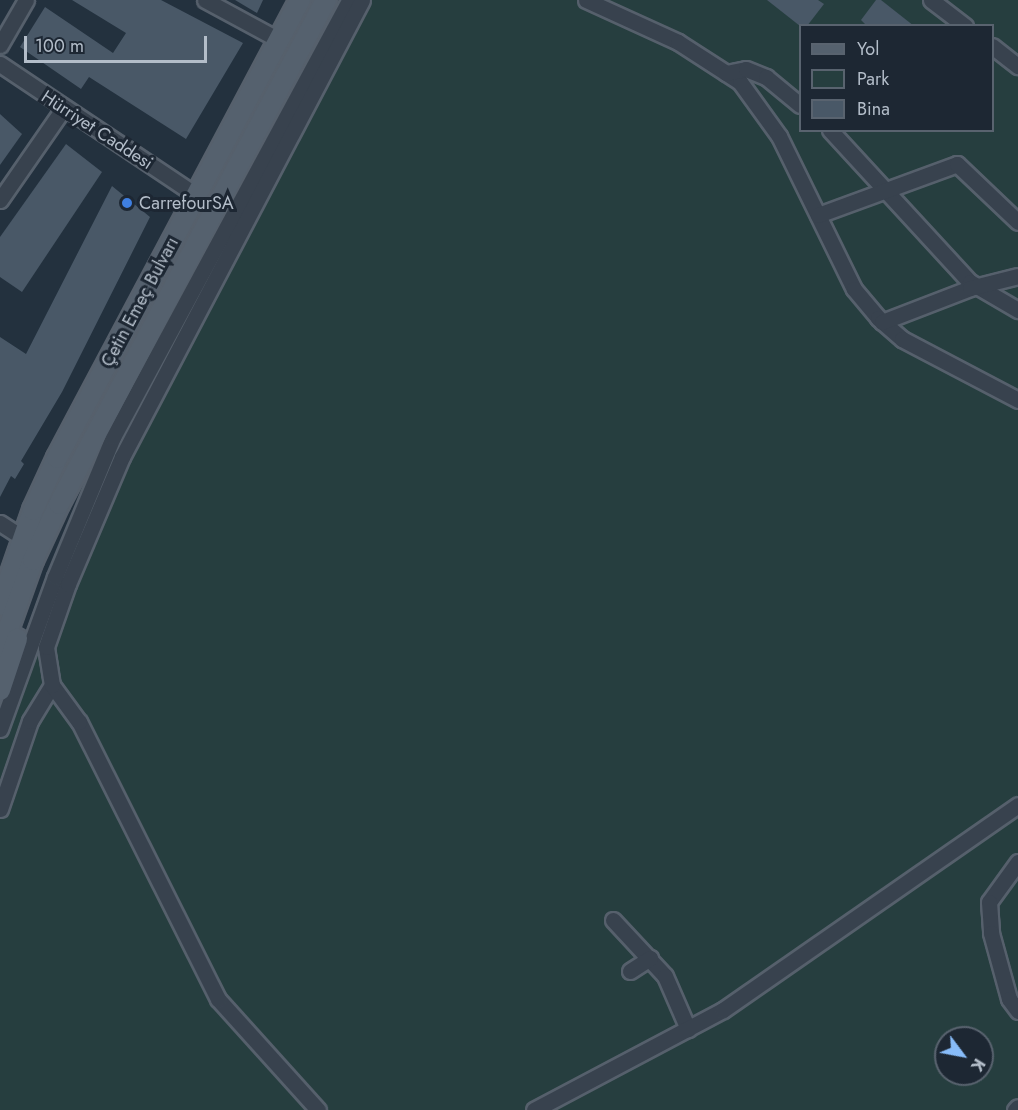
<!DOCTYPE html>
<html>
<head>
<meta charset="utf-8">
<style>
  body { margin:0 }
  #map { position:relative; width:1018px; height:1110px; overflow:hidden; background:#23313e; font-family:Jost,sans-serif }
  div>[style] { position:absolute }
  .green>* { inset:0; background:#263e3f }
  .building>* { inset:0; background:#495867 }
  .roads { filter:drop-shadow(2px 0 #56606c) drop-shadow(-2px 0 #56606c) drop-shadow(0 2px #56606c) drop-shadow(0 -2px #56606c) }
  .minor>* { height:15px; margin:-7.5px; padding:0 7.5px; transform-origin:7.5px; border-radius:7.5px; background:#38424e }
  .major>* { height:20px; margin:-10px; padding:0 10px; transform-origin:10px; border-radius:10px; background:#55616e }
  .dots>* { width:16px; height:16px; translate:-50% -50%; box-sizing:border-box; border:3px solid #1d2733; border-radius:50% }
  span { translate:-50% -50%; white-space:nowrap; text-align:center; line-height:1.15; -webkit-text-stroke:6px #1d2733; paint-order:stroke }
  .street-label { font-size:18px; color:#b3bdc9 }
  .poi-label { font-size:18px; color:#b3bdc9 }
  .left { translate:0 -50%; text-align:left }
  .legend { position:absolute; left:799px; top:24px; width:195px; height:108px; box-sizing:border-box; background:#1d2733; border:2px solid #59636f; margin:0; padding:8px 10px; list-style:none; font-size:18px; color:#b3bdc9 }
  .legend li { display:flex; align-items:center; gap:12px; height:30px }
  .legend b { width:30px; border:2px solid #59636f }
  .north { position:absolute; left:934px; top:1026px; width:60px; height:60px; box-sizing:border-box; background:#1d2733; border:2px solid #59636f; border-radius:50%; rotate:122deg; font-size:16px; font-weight:700; line-height:24px; text-align:center; color:#b3bdc9 }
  .north::after { content:''; display:block; margin:auto; width:21px; height:27px; background:#88bcf9; clip-path:polygon(50% 0,100% 100%,50% 72%,0 100%) }
  .scale { position:absolute; left:24px; top:36px; width:183px; height:27px; box-sizing:border-box; border:3px solid #b3bdc9; border-top:0; padding-left:8px; font-size:18px; line-height:21px; white-space:nowrap; color:#b3bdc9; -webkit-text-stroke:4px #1d2733; paint-order:stroke }
</style>
</head>
<body>
<div id="map">
  <div class="green">
    <i style="clip-path:polygon(evenodd,362px 0,1018px 0,1018px 1110px,0 1110px,0 729px,23px 664px,68px 584px,122px 457px,362px 0,800px 26px,992px 26px,992px 130px,800px 130px,800px 26px,362px 0,946px 1038px,982px 1038px,982px 1074px,946px 1074px,946px 1038px)"></i>
  </div>
  <div class="building">
    <i style="clip-path:polygon(72px 0,161px 0,243px 43px,186px 139px,89px 77px,81px 89px,20px 47px,45px 7px,113px 53px,126px 33px)"></i>
    <i style="clip-path:polygon(235px 0,263px 0,257px 13px)"></i>
    <i style="clip-path:polygon(767px 0,818px 0,824px 4px,807px 26px,800px 26px)"></i>
    <i style="clip-path:polygon(876px 0,881px 0,914px 26px,867px 26px,861px 20px)"></i>
    <i style="clip-path:polygon(0 114px,22px 134px,0 165px)"></i>
    <i style="clip-path:polygon(66px 144px,102px 172px,22px 292px,0 277px,0 237px)"></i>
    <i style="clip-path:polygon(112px 186px,150px 217px,62px 392px,21px 461px,24px 464px,15px 479px,11px 476px,0 497px,0 337px,26px 354px)"></i>
  </div>
  <div class="roads">
    <div class="minor">
      <i style="left:205px;top:0;width:84px;rotate:28.4deg"></i>
      <i style="left:586px;top:0;width:101px;rotate:24.5deg"></i>
      <i style="left:678px;top:42px;width:74px;rotate:32.8deg"></i>
      <i style="left:740px;top:82px;width:67px;rotate:54.2deg"></i>
      <i style="left:779px;top:136px;width:170px;rotate:63.9deg"></i>
      <i style="left:854px;top:289px;width:38px;rotate:50deg"></i>
      <i style="left:878px;top:318px;width:32px;rotate:41deg"></i>
      <i style="left:902px;top:339px;width:131px;rotate:27.7deg"></i>
      <i style="left:931px;top:0;width:43px;rotate:37.4deg"></i>
      <i style="left:0;top:45px;width:52px;rotate:-60deg"></i>
      <i style="left:992px;top:46px;width:33px;rotate:38deg"></i>
      <i style="left:0;top:64px;width:236px;rotate:33.8deg"></i>
      <i style="left:726px;top:73px;width:20px;rotate:-11deg"></i>
      <i style="left:746px;top:69px;width:22px;rotate:22deg"></i>
      <i style="left:766px;top:77px;width:44px;rotate:39.5deg"></i>
      <i style="left:830px;top:130px;width:207px;rotate:47.4deg"></i>
      <i style="left:970px;top:282px;width:56px;rotate:30.3deg"></i>
      <i style="left:0;top:200px;width:111px;rotate:-55.3deg"></i>
      <i style="left:818px;top:215px;width:148px;rotate:-20.1deg"></i>
      <i style="left:957px;top:164px;width:84px;rotate:43.6deg"></i>
      <i style="left:882px;top:322px;width:94px;rotate:-21.1deg"></i>
      <i style="left:970px;top:288px;width:49px;rotate:-14deg"></i>
      <i style="left:0;top:523px;width:17px;rotate:33deg"></i>
      <i style="left:0;top:729px;width:162px;rotate:-70.1deg"></i>
      <i style="left:55px;top:577px;width:152px;rotate:-67.5deg"></i>
      <i style="left:113px;top:437px;width:497px;rotate:-61.6deg"></i>
      <i style="left:0;top:809px;width:93px;rotate:-71.2deg"></i>
      <i style="left:30px;top:721px;width:42px;rotate:-58.6deg"></i>
      <i style="left:1018px;top:862px;width:49px;rotate:125.9deg"></i>
      <i style="left:989px;top:902px;width:31px;rotate:86deg"></i>
      <i style="left:991px;top:933px;width:68px;rotate:74.7deg"></i>
      <i style="left:1009px;top:999px;width:15px;rotate:53deg"></i>
      <i style="left:613px;top:920px;width:76px;rotate:47.1deg"></i>
      <i style="left:665px;top:976px;width:58px;rotate:66.5deg"></i>
      <i style="left:630px;top:971px;width:24px;rotate:-33deg"></i>
      <i style="left:318px;top:1110px;width:149px;rotate:-132deg"></i>
      <i style="left:218px;top:999px;width:310px;rotate:-116.6deg"></i>
      <i style="left:79px;top:722px;width:46px;rotate:-126.1deg"></i>
      <i style="left:52px;top:685px;width:38px;rotate:-99deg"></i>
      <i style="left:46px;top:647px;width:67px;rotate:-70.8deg"></i>
      <i style="left:68px;top:584px;width:138px;rotate:-67deg"></i>
      <i style="left:122px;top:457px;width:516px;rotate:-62.29deg"></i>
      <i style="left:534px;top:1110px;width:214px;rotate:-27.9deg"></i>
      <i style="left:723px;top:1010px;width:359px;rotate:-34.8deg"></i>
      <i style="left:1015px;top:1110px;width:4px;rotate:-45deg"></i>
    </div>
    <div class="major">
      <i style="left:0;top:605px;width:101px;rotate:-70.8deg"></i>
      <i style="left:33px;top:510px;width:57px;rotate:-65.2deg"></i>
      <i style="left:57px;top:458px;width:518px;rotate:-62.05deg"></i>
      <i style="left:0;top:652px;width:98px;rotate:-70.3deg"></i>
      <i style="left:33px;top:560px;width:62px;rotate:-65.1deg"></i>
      <i style="left:59px;top:504px;width:570px;rotate:-62.09deg"></i>
      <i style="left:0;top:690px;width:54px;rotate:-71.6deg"></i>
    </div>
  </div>
  <div class="dots">
    <i style="left:127px;top:203px;background:#3f7fe0"></i>
  </div>
  <div class="street-label">
    <span style="left:97px;top:130px;rotate:33deg">Hürriyet Caddesi</span>
    <span style="left:140px;top:302px;rotate:-62deg">Çetin Emeç Bulvarı</span>
  </div>
  <div class="poi-label">
    <span class="left" style="left:139px;top:203px">CarrefourSA</span>
  </div>
  <ul class="legend">
  <li><b style="height:8px;background:#55616e"></b>Yol</li>
  <li><b style="height:16px;background:#263e3f"></b>Park</li>
  <li><b style="height:16px;background:#495867"></b>Bina</li>
  </ul>
  <div class="north">K</div>
  <div class="scale">100 m</div>
</div>
</body>
</html>
